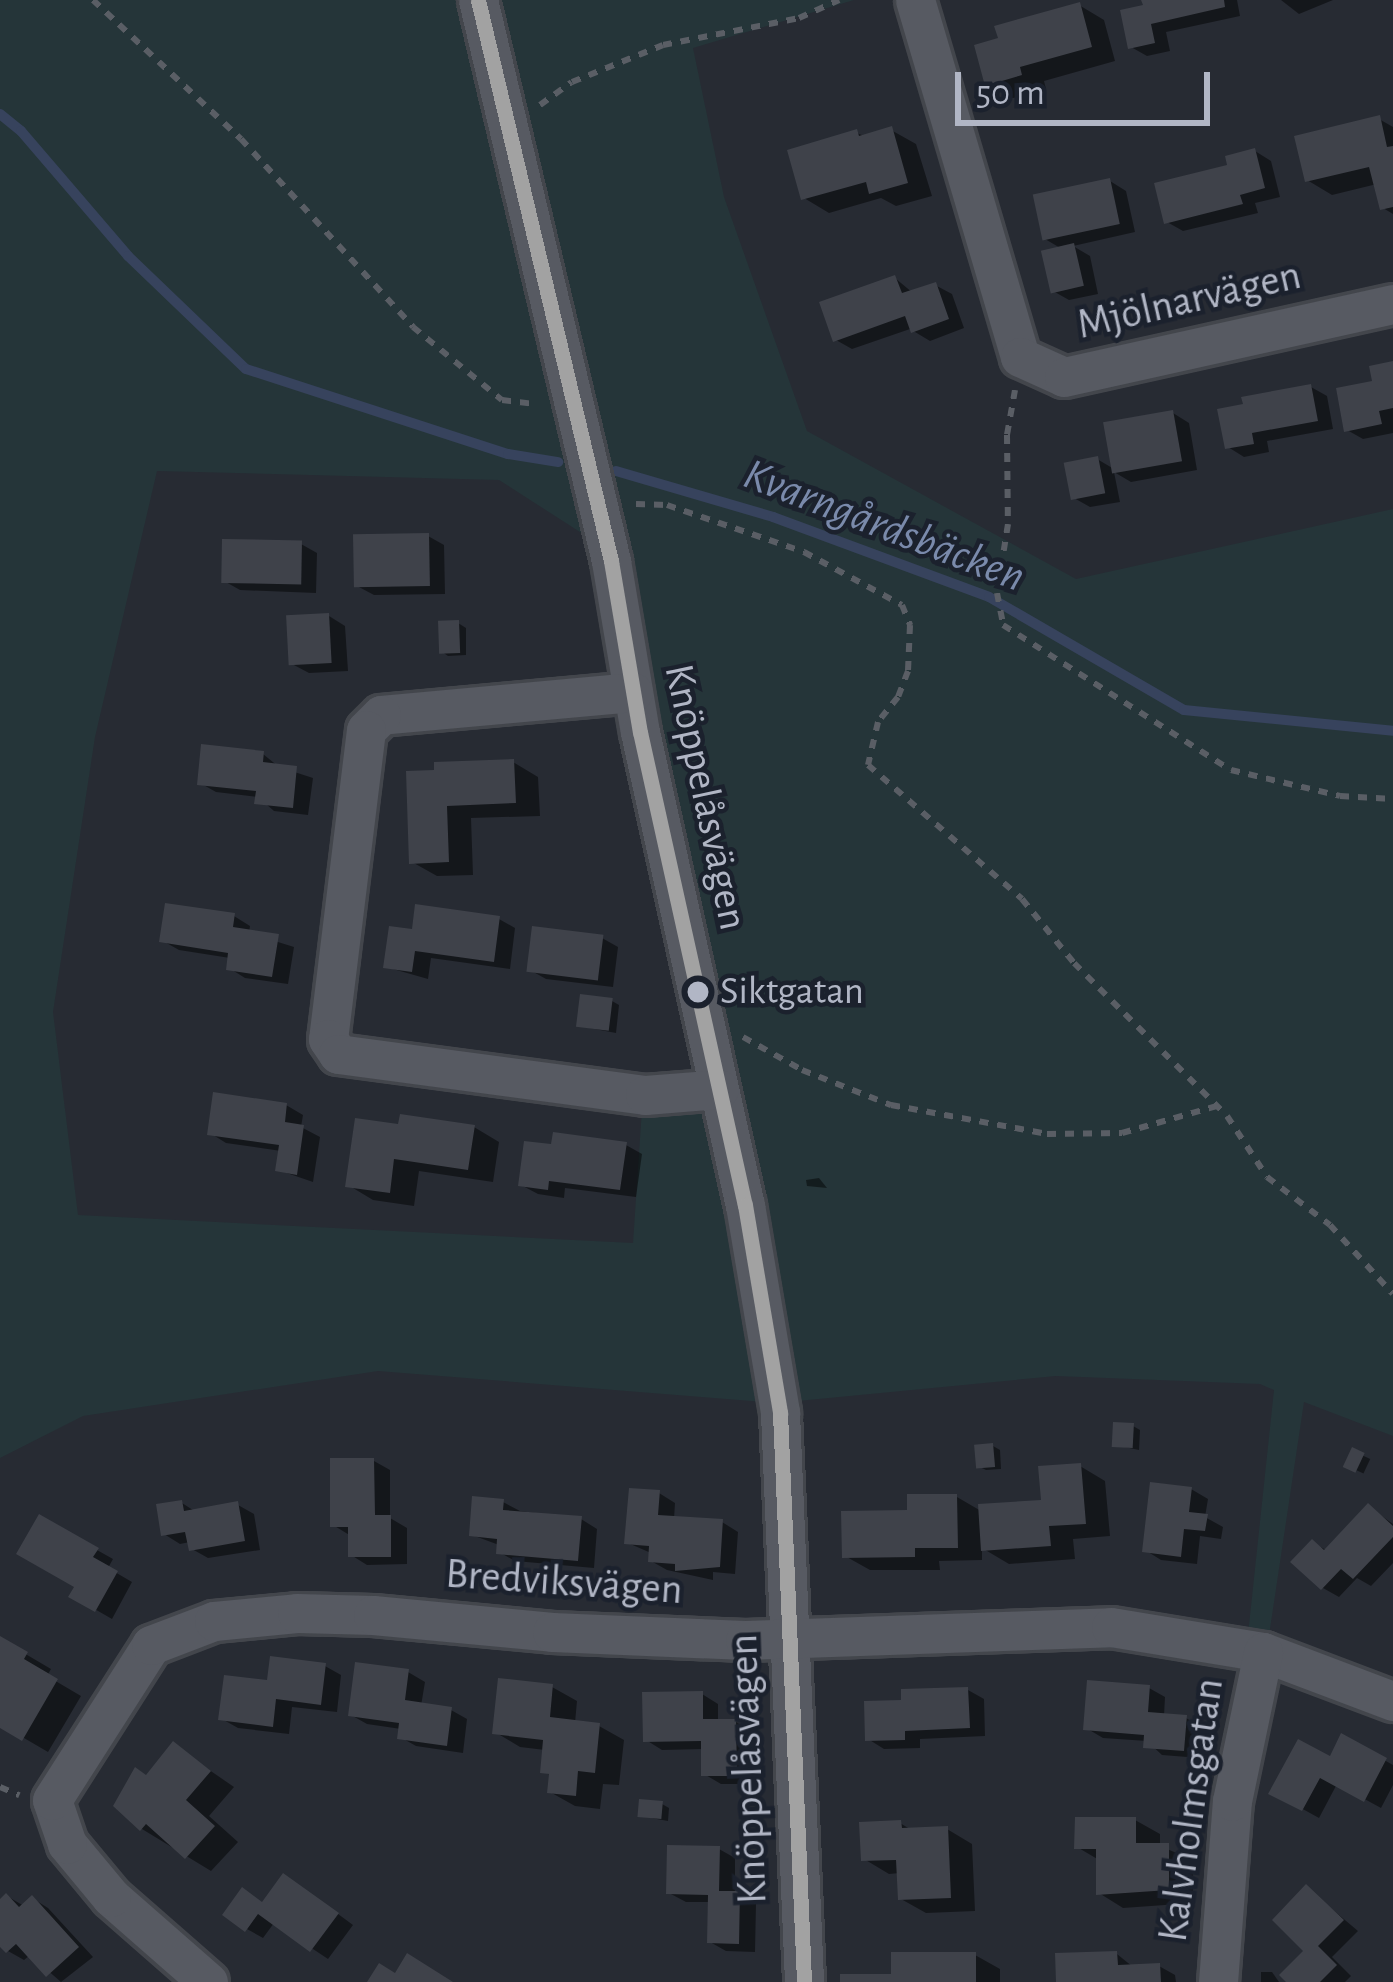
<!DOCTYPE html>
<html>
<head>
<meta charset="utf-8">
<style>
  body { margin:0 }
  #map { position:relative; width:1393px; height:1982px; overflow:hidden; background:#272b33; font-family:"Alegreya Sans",sans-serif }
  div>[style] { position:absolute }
  .green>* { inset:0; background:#253539 }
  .shadow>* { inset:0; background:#0007; transform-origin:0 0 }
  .stream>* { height:10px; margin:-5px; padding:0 5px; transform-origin:5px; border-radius:5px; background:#37435d }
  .building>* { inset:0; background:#3f424a; transform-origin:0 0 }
  .path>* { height:6px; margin-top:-3px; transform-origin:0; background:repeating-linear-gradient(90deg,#5a5e65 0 9px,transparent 0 18px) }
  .roads { filter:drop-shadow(3px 0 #43464c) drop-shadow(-3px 0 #43464c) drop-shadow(0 3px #43464c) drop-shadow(0 -3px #43464c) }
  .minor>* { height:39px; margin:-19.5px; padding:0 19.5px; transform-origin:19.5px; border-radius:19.5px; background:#575a62 }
  .bus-1>* { height:15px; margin:-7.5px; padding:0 7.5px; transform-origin:7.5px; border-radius:7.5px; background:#a2a2a2 }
  .dots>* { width:33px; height:33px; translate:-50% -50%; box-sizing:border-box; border:6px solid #1b212d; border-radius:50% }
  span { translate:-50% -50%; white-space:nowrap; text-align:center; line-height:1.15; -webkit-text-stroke:9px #1b212d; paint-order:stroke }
  .bus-label { font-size:39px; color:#b1b6c5 }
  .left { translate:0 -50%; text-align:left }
  .street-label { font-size:42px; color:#b1b6c5 }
  .water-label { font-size:45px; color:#7a8aab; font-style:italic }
  .scale { position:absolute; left:955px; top:72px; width:255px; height:54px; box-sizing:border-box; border:6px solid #b1b6c5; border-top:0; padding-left:15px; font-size:36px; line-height:42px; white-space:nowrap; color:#b1b6c5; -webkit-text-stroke:9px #1b212d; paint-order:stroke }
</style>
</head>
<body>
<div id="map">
  <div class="green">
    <i style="clip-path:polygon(evenodd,0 0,854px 0,693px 48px,724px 197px,807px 431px,1076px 579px,1393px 509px,1393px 1436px,1304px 1402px,1267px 1649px,1247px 1644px,1274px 1390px,1260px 1384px,1056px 1376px,777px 1403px,378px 1371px,83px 1416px,0 1458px,0 0,157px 471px,499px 480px,608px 550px,719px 1094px,642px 1109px,633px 1243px,78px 1215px,53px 1012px,95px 737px,157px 471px)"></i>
  </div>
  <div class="shadow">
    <i style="clip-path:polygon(1145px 0,1237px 0,1240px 16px,1166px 32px,1170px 51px,1147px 56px,1131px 47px)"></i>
    <i style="clip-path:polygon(1281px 0,1333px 0,1299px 14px)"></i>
    <i style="clip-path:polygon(1079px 5px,1104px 20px,1115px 61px,1044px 81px,1046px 89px,1013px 98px,988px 84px)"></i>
    <i style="clip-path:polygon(1379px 119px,1393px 127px,1393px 214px,1383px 208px,1377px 184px,1332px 195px,1307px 180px)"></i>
    <i style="clip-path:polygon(891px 130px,916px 144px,932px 196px,896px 206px,881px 198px,829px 213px,804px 198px,857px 133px,866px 137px)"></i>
    <i style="clip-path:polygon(1255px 151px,1271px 161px,1280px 197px,1255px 203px,1258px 213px,1183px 231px,1167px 222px)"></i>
    <i style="clip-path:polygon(1110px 181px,1126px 191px,1135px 232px,1073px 246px,1090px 256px,1098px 294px,1069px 300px,1053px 291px,1062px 249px,1045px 239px)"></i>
    <i style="clip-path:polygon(895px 278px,913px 293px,935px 285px,952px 294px,964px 328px,930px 341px,910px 329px,852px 349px,836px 340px)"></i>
    <i style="clip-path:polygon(1393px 365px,1393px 433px,1363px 439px,1347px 430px)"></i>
    <i style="clip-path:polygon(1311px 387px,1327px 396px,1333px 429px,1267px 441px,1269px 452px,1244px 457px,1228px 447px)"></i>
    <i style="clip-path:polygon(1173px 413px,1189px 423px,1197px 470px,1131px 482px,1114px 472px,1120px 502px,1090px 507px,1074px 498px,1097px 459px,1114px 469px)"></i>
    <i style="clip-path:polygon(428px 536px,444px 545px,445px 594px,374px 595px,357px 586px)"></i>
    <i style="clip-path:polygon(301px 544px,317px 553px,316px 593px,240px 590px,224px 581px)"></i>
    <i style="clip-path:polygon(329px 616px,345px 626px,348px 671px,309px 673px,292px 664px)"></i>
    <i style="clip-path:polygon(458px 623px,466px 628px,466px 655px,448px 656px,441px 651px)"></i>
    <i style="clip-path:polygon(263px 754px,279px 767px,313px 778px,308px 815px,274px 811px,258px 797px,216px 792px,200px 783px)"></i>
    <i style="clip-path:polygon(513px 762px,538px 777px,540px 816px,471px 818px,473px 875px,437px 876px,412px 862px,409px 774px)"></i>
    <i style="clip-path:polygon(234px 916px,250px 926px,249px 933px,294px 947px,288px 984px,245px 978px,229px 968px,230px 958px,179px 950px,163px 941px)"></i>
    <i style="clip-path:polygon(499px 919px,515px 928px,510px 969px,431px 958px,428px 979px,386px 967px,415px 932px)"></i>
    <i style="clip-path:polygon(602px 938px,618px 947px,613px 987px,546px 979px,530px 970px)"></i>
    <i style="clip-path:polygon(612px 1001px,619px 1005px,616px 1033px,579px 1026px)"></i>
    <i style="clip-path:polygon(286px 1105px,303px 1115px,301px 1127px,320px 1137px,313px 1182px,278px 1170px,281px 1151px,226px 1143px,210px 1133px)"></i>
    <i style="clip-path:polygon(401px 1127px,474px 1127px,499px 1142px,493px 1182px,419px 1171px,414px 1206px,373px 1200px,348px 1185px)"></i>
    <i style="clip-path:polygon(626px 1145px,642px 1154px,636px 1197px,565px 1188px,564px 1198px,538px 1194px,521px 1185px)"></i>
    <i style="clip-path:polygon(819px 1178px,827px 1188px,807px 1186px,806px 1180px)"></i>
    <i style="clip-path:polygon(1133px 1426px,1140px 1430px,1139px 1450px,1115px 1445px)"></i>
    <i style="clip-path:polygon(993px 1446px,1000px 1450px,1001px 1469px,986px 1470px,978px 1466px)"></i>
    <i style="left:1353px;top:1451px;width:19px;height:16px;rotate:25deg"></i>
    <i style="clip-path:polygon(374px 1461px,390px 1470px,390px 1518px,407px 1528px,407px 1564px,367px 1565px,351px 1555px,351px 1536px,333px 1525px)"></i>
    <i style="clip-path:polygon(1080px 1466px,1105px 1481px,1110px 1536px,1073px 1539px,1075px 1559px,1009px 1564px,982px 1548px,982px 1560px,939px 1561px,940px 1570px,870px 1570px,845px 1556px,910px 1513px,957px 1497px,981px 1511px,1044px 1502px)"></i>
    <i style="clip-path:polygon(1191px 1489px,1208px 1499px,1205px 1517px,1223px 1527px,1221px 1539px,1200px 1536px,1197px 1564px,1161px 1560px,1145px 1550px)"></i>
    <i style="clip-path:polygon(659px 1493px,675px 1503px,674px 1519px,722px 1522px,738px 1532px,735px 1574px,713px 1572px,713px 1580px,667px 1570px,651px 1561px,651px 1553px,628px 1543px)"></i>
    <i style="clip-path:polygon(503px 1502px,520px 1511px,581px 1519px,597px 1529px,594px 1568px,515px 1561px,499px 1552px,499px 1545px,472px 1535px)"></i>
    <i style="clip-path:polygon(182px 1503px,196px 1512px,238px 1505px,254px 1514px,260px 1550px,208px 1558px,192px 1549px,190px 1542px,180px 1544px,164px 1534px)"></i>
    <i style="clip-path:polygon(1369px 1507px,1393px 1524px,1393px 1563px,1371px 1586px,1357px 1578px,1339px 1597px,1323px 1588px,1313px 1543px,1328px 1551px)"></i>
    <i style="clip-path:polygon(40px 1518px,113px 1559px,108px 1568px,132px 1582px,112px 1619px,72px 1596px,78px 1586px)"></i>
    <i style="clip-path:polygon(0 1639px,51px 1669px,47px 1676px,81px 1696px,48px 1752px,0 1724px)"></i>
    <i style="clip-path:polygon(325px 1666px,341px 1675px,337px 1712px,292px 1707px,289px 1734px,238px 1728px,222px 1719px,270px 1683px)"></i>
    <i style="clip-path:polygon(408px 1672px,425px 1682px,421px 1706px,451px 1710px,467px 1719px,463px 1753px,416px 1746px,400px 1737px,401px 1729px,367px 1724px,351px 1715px)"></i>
    <i style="clip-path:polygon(552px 1687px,577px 1701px,575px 1723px,599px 1726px,624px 1740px,619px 1785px,603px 1784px,600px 1809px,575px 1806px,550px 1792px,552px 1776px,543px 1771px,545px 1750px,520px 1747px,495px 1732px)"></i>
    <i style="clip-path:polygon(1149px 1688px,1165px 1697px,1164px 1716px,1186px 1718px,1202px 1727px,1200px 1758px,1162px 1755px,1147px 1741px,1103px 1738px,1086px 1728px)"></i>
    <i style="clip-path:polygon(968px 1690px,984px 1699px,985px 1736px,920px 1739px,920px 1748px,884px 1749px,868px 1739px,904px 1703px)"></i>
    <i style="clip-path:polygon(702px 1694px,718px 1704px,718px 1722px,736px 1722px,752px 1732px,752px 1784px,721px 1784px,704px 1774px,704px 1749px,662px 1750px,646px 1740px)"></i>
    <i style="clip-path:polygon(1343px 1737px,1393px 1765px,1393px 1785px,1381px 1808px,1337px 1784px,1319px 1818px,1272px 1792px,1331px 1760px)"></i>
    <i style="clip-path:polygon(173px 1745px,234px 1787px,209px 1816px,238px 1842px,211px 1871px,142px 1829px,147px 1777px)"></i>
    <i style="clip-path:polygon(662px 1804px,669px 1808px,668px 1821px,640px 1816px)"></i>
    <i style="clip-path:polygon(1135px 1820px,1160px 1834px,1160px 1846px,1193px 1860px,1193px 1903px,1123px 1908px,1099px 1893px,1099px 1860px,1077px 1847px)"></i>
    <i style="clip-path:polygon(900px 1823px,913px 1831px,947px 1829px,972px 1844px,975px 1911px,926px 1913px,901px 1899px,900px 1873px,889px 1874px,864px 1859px)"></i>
    <i style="clip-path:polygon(719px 1849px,735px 1858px,735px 1894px,756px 1904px,755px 1952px,726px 1951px,710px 1942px,711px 1902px,686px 1902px,669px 1893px)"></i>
    <i style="clip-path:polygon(300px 1886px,353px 1925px,328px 1959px,274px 1923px,263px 1938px,247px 1929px,264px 1904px)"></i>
    <i style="clip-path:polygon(1307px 1888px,1358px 1931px,1332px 1957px,1351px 1976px,1345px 1982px,1290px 1982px,1307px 1951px)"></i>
    <i style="clip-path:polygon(7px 1896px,24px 1906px,32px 1898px,48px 1908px,93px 1957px,61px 1982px,30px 1955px,24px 1960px,8px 1951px,0 1942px,0 1903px)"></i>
    <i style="clip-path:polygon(1117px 1954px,1133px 1967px,1159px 1966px,1175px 1975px,1176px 1982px,1059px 1982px)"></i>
    <i style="clip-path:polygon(975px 1955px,1000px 1969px,1000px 1982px,843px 1982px,894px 1977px)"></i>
    <i style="clip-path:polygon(1261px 1972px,1272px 1972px,1279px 1982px,1261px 1982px)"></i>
  </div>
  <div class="stream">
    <i style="left:0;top:114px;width:27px;rotate:39deg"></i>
    <i style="left:21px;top:131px;width:165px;rotate:49.4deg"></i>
    <i style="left:128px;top:256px;width:163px;rotate:43.8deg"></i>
    <i style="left:246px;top:369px;width:275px;rotate:18deg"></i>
    <i style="left:508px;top:454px;width:51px;rotate:9.1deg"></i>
    <i style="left:616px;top:471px;width:164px;rotate:16.3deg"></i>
    <i style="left:773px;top:517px;width:230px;rotate:20.3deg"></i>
    <i style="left:989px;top:597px;width:225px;rotate:30.1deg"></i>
    <i style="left:1184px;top:710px;width:210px;rotate:5.7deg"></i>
  </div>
  <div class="building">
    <i style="clip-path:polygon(1141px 0,1224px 0,1225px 7px,1151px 24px,1155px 43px,1128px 49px,1120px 10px,1143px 5px)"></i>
    <i style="clip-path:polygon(1080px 2px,1092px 47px,1020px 67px,1022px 75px,985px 86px,974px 45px,998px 38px,994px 26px)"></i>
    <i style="clip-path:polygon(1380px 115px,1387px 147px,1393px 146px,1393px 207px,1380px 210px,1369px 167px,1305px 182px,1294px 136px)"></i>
    <i style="clip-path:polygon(892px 126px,908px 183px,869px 194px,866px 182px,801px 200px,787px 150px,857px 129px,859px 136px)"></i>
    <i style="clip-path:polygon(1255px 148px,1265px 188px,1240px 195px,1243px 204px,1164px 224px,1154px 183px,1227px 165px,1225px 156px)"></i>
    <i style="left:1110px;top:178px;width:47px;height:79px;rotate:78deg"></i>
    <i style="left:1074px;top:243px;width:44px;height:34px;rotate:77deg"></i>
    <i style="clip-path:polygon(895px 275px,902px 293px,936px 282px,949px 319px,911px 333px,905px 316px,833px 342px,819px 302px)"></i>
    <i style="clip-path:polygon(1393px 361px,1393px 408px,1379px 411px,1382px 424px,1344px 432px,1336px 388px,1372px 381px,1369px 366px)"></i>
    <i style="clip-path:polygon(1311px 384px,1318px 421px,1252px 433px,1254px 444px,1225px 449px,1217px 409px,1243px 404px,1241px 397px)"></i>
    <i style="left:1173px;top:410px;width:52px;height:71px;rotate:80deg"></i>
    <i style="left:1098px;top:456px;width:38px;height:35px;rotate:79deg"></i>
    <i style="left:429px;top:533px;width:53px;height:76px;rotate:89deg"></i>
    <i style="left:222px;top:539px;width:80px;height:44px;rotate:1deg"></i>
    <i style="left:329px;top:613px;width:50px;height:43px;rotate:87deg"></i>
    <i style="left:459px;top:620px;width:33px;height:21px;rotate:88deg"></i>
    <i style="clip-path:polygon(201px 744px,264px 751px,263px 762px,297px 766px,293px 808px,254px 804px,256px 791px,197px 785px)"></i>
    <i style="clip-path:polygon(514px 759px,516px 803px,447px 806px,449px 862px,409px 864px,406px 771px,434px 770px,434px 762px)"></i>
    <i style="clip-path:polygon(165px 903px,235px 913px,233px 927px,279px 934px,272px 977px,226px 970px,228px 953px,159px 942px)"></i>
    <i style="clip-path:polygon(415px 904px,500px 916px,494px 962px,415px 951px,412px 972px,383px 968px,389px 926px,412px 929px)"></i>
    <i style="left:532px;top:926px;width:72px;height:46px;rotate:7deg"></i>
    <i style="left:580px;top:994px;width:33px;height:33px;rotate:7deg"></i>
    <i style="clip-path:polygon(213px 1092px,287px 1103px,285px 1122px,304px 1125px,297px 1175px,275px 1171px,279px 1145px,207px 1135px)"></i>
    <i style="clip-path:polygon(400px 1114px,475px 1125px,468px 1170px,394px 1159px,390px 1193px,345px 1187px,355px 1118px,398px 1124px)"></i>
    <i style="clip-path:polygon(553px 1132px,627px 1142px,620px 1190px,549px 1181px,548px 1190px,518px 1186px,524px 1141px,551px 1144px)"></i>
    <i style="left:1113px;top:1422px;width:21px;height:25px;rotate:3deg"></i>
    <i style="left:993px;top:1443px;width:24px;height:19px;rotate:85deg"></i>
    <i style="left:1352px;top:1447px;width:14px;height:22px;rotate:25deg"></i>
    <i style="clip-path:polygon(330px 1458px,374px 1458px,375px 1515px,391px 1515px,391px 1557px,348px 1557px,348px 1527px,330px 1527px)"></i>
    <i style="clip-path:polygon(1081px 1463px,1086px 1524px,1049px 1526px,1051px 1546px,981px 1551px,978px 1504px,1041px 1500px,1038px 1466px)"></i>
    <i style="clip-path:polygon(1150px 1482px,1192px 1487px,1189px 1512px,1208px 1514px,1205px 1531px,1184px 1529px,1181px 1557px,1142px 1552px)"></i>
    <i style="clip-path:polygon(629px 1488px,660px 1490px,658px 1515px,723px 1519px,720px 1567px,675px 1571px,675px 1564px,648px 1562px,649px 1546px,624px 1544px)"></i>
    <i style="clip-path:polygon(907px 1494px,957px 1494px,958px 1548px,915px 1548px,915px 1557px,842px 1558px,841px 1511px,907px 1510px)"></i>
    <i style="clip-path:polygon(472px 1496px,504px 1499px,503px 1510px,582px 1516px,578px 1561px,496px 1554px,497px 1539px,469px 1536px)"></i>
    <i style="clip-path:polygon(182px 1500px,184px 1511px,238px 1501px,245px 1541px,189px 1551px,185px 1532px,161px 1536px,156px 1504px)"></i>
    <i style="clip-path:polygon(1368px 1503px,1393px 1526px,1393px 1537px,1353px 1579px,1341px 1569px,1321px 1590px,1290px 1562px,1312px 1539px,1324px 1550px)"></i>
    <i style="clip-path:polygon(39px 1514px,99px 1548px,93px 1557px,118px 1571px,95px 1612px,68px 1597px,74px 1587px,16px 1554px)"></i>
    <i style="clip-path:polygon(0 1636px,28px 1652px,24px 1659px,58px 1679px,22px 1741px,0 1728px)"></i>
    <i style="clip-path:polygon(270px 1656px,326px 1663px,321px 1705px,276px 1699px,273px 1727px,218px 1720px,224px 1675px,267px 1680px)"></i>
    <i style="clip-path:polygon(355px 1662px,409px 1669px,405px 1700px,452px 1707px,447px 1746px,397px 1739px,399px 1723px,348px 1716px)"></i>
    <i style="clip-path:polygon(498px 1678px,553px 1684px,550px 1717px,600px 1723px,595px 1773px,578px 1771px,576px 1796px,547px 1793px,549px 1774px,540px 1773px,543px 1740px,492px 1734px)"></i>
    <i style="clip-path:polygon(1087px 1680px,1150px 1685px,1148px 1712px,1187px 1715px,1184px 1751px,1143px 1748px,1144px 1735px,1083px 1730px)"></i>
    <i style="clip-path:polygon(968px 1687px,970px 1728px,905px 1731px,905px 1740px,865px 1741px,864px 1701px,901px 1700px,901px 1689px)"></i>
    <i style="clip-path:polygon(703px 1691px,703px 1719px,736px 1719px,737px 1776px,701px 1776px,701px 1741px,643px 1742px,642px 1692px)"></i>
    <i style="clip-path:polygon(1341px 1733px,1387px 1758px,1364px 1802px,1320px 1778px,1302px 1811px,1268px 1794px,1298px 1739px,1330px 1756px)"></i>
    <i style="clip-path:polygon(173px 1741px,211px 1771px,186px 1800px,215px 1826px,185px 1859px,146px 1824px,140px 1831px,113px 1806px,135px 1767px,146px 1775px)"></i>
    <i style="left:639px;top:1799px;width:24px;height:18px;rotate:5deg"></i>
    <i style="clip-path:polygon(1075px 1817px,1136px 1817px,1136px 1843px,1169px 1843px,1169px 1890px,1096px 1895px,1096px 1849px,1074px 1849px)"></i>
    <i style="clip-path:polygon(901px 1820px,902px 1828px,948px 1826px,951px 1898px,898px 1900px,896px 1860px,861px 1861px,859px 1822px)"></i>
    <i style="clip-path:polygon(667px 1845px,720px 1846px,719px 1891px,740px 1891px,739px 1944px,707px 1943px,708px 1895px,666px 1894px)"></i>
    <i style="clip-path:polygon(283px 1873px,339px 1913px,310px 1952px,258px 1914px,245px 1932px,222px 1915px,242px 1887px,262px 1902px)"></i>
    <i style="clip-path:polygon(1306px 1884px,1344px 1920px,1318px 1946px,1337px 1965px,1320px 1982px,1286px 1982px,1279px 1975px,1303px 1951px,1272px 1920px)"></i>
    <i style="clip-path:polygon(6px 1893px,19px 1907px,32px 1895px,79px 1947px,46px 1977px,16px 1944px,6px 1953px,0 1947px,0 1899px)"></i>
    <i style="clip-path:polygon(1117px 1951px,1118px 1965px,1160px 1963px,1161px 1982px,1056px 1982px,1055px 1953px)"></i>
    <i style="clip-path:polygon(891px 1952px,976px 1952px,976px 1982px,840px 1982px,840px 1974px,891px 1974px)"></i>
    <i style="clip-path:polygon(407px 1953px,453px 1982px,367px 1982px,379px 1963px,395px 1973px)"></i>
  </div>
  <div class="path">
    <i style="left:93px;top:0;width:203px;rotate:43.2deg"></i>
    <i style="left:241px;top:139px;width:255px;rotate:47.5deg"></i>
    <i style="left:413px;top:327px;width:115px;rotate:39.4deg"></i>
    <i style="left:502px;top:400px;width:34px;rotate:7deg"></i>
    <i style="left:540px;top:105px;width:39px;rotate:-36deg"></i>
    <i style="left:572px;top:82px;width:98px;rotate:-22.1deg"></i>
    <i style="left:663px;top:45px;width:139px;rotate:-11.2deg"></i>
    <i style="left:799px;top:18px;width:44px;rotate:-24.2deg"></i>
    <i style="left:1015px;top:390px;width:46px;rotate:100.1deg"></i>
    <i style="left:1007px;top:435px;width:89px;rotate:89.4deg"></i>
    <i style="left:1008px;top:524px;width:70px;rotate:99.1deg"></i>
    <i style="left:997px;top:593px;width:33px;rotate:79deg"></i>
    <i style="left:1003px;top:625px;width:270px;rotate:32.5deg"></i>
    <i style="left:1231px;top:770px;width:112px;rotate:13.4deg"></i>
    <i style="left:1340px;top:796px;width:53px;rotate:3.2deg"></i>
    <i style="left:636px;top:504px;width:31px;rotate:2deg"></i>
    <i style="left:667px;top:505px;width:145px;rotate:18.9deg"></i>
    <i style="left:804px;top:552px;width:111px;rotate:28.4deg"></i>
    <i style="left:902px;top:605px;width:22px;rotate:68deg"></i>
    <i style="left:910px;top:625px;width:46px;rotate:92.5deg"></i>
    <i style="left:908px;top:671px;width:28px;rotate:111deg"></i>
    <i style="left:898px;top:697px;width:32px;rotate:129deg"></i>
    <i style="left:878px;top:722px;width:44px;rotate:103.1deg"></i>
    <i style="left:868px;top:765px;width:204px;rotate:41deg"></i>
    <i style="left:1022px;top:899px;width:82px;rotate:50.9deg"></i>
    <i style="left:1074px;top:963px;width:216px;rotate:45deg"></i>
    <i style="left:1227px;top:1116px;width:73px;rotate:56.7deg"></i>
    <i style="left:1267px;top:1177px;width:79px;rotate:37.3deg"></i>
    <i style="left:1330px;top:1225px;width:93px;rotate:47.6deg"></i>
    <i style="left:743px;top:1037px;width:68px;rotate:29.2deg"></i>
    <i style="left:802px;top:1070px;width:96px;rotate:21.5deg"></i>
    <i style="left:891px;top:1105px;width:159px;rotate:10.5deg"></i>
    <i style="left:1047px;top:1134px;width:75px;rotate:-0.8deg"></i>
    <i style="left:1122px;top:1133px;width:99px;rotate:-15.9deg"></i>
    <i style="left:0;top:1787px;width:21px;rotate:23deg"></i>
  </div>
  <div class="roads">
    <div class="minor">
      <i style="left:478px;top:0;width:577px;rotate:76.66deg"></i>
      <i style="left:611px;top:561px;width:173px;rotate:80.4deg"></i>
      <i style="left:640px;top:732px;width:485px;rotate:77.5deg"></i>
      <i style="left:745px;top:1205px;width:211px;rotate:80.4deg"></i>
      <i style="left:780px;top:1413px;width:570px;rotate:87.58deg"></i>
      <i style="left:915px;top:0;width:372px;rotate:73.6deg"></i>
      <i style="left:1020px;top:357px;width:48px;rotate:24.4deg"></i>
      <i style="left:1064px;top:377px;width:337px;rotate:-12.5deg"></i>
      <i style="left:633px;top:692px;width:253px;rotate:174.8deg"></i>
      <i style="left:381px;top:715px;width:21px;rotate:135deg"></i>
      <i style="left:366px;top:730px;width:311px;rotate:97deg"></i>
      <i style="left:328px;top:1039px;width:18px;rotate:56deg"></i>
      <i style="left:338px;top:1054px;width:310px;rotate:7.6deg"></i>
      <i style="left:645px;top:1095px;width:74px;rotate:-4.6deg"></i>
      <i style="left:208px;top:1982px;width:129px;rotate:-138.8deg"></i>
      <i style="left:111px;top:1897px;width:69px;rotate:-129.7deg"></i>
      <i style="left:67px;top:1844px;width:46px;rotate:-108.8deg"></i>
      <i style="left:52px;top:1800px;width:184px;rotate:-57.4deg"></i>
      <i style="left:151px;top:1645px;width:67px;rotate:-20.9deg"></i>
      <i style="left:214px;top:1621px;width:83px;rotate:-5.5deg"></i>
      <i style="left:297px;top:1613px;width:76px;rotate:1.5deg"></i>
      <i style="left:373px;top:1615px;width:180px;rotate:5.4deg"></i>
      <i style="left:552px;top:1632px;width:193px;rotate:2.4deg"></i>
      <i style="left:745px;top:1640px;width:366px;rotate:-2deg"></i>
      <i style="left:1111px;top:1627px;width:154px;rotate:9.3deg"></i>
      <i style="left:1263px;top:1652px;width:139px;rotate:20.7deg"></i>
      <i style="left:1218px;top:1982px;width:182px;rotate:-85.6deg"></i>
      <i style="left:1232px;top:1801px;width:152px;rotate:-78.2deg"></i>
    </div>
  </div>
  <div class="bus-1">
    <i style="left:478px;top:0;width:577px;rotate:76.66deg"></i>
    <i style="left:611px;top:561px;width:173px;rotate:80.4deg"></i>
    <i style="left:640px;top:732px;width:485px;rotate:77.5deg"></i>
    <i style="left:745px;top:1205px;width:211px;rotate:80.4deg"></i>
    <i style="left:780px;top:1413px;width:570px;rotate:87.58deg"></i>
  </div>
  <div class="dots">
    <i style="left:698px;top:992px;background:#b1b6c5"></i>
  </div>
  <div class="bus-label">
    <span class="left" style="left:720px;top:992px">Siktgatan</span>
  </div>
  <div class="street-label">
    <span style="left:1189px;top:300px;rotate:-13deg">Mjölnarvägen</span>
    <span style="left:706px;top:797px;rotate:78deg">Knöppelåsvägen</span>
    <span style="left:564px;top:1582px;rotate:4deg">Bredviksvägen</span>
    <span style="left:748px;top:1769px;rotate:-92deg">Knöppelåsvägen</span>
    <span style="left:1191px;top:1810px;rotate:-82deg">Kalvholmsgatan</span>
  </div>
  <div class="water-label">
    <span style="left:884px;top:526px;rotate:21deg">Kvarngårdsbäcken</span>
  </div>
  <div class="scale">50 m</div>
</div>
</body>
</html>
